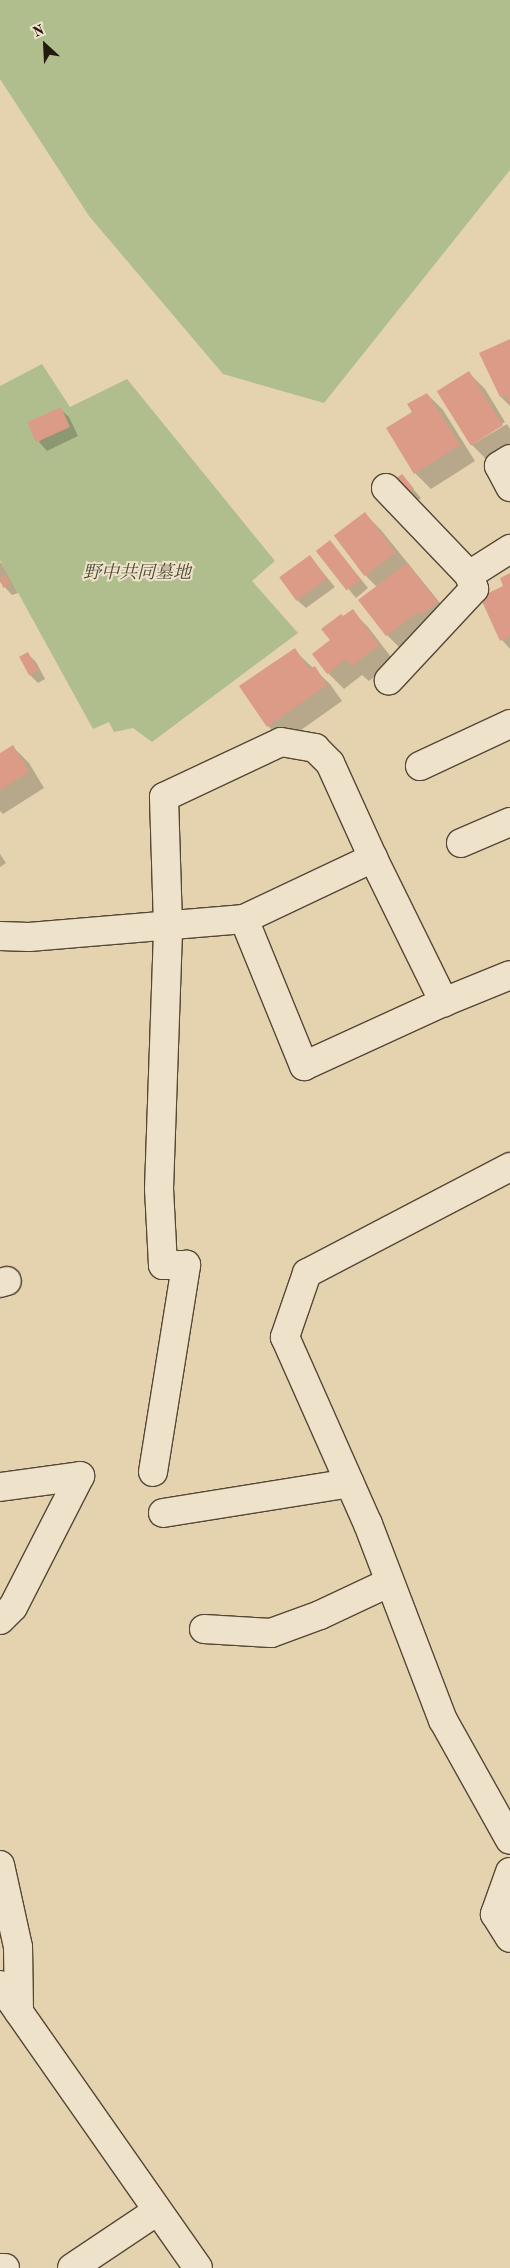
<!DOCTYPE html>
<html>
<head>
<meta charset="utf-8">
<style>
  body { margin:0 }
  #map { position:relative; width:510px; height:2268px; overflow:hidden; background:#e5d3af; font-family:"Old Standard TT","Noto Serif JP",serif }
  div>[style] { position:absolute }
  .green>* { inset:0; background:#b0be8e }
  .shadow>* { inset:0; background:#0003 }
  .building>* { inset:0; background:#db9b86; transform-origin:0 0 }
  .roads { filter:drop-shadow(1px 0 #544836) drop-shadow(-1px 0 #544836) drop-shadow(0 1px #544836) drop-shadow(0 -1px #544836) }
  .minor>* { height:28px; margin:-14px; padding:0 14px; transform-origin:14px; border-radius:14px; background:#eee2cb }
  .tertiary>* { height:28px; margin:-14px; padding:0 14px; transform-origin:14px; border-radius:14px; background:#eee2cb }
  span { translate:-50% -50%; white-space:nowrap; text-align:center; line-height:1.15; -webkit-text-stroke:4px #eee2cb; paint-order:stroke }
  .park-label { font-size:18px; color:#4e4b34; font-style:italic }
  .north { position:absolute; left:20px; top:20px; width:50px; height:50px; -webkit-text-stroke:4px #eee2cb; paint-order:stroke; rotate:335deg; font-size:14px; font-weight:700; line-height:20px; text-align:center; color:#241a0d }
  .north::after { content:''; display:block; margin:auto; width:18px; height:22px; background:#241a0d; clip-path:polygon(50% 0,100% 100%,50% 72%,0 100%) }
</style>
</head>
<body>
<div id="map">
  <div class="green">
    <i style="clip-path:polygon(0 0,510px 0,510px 170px,324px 403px,223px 374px,89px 216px,0 79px)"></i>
    <i style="clip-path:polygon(42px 364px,70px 407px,127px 379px,275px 561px,252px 581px,298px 633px,152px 742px,133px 728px,114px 732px,109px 722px,93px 729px,0 560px,0 386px)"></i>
  </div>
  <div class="shadow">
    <i style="clip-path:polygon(510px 340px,510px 406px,501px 397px)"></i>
    <i style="clip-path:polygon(469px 373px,485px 389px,505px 422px,473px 441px,473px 444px,507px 424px,510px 429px,510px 446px,487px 460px,471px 444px)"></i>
    <i style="clip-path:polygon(427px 394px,443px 410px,475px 461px,431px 489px,415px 473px,414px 413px)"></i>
    <i style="clip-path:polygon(60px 409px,69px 417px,78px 436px,47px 451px,39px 442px)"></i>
    <i style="clip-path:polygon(402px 476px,421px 498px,411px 506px)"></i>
    <i style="clip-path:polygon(365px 514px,381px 530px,453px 619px,403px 651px,387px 635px,377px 587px,366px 576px)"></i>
    <i style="clip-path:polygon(338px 551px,368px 588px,356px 598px,318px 552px)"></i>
    <i style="clip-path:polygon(310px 557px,335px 587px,306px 608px,297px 600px)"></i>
    <i style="clip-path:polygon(0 562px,2px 564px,18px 593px,12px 595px,0 582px)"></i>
    <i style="clip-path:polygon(510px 575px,510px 649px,502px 640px,505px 587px)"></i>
    <i style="clip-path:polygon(352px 611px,368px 627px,394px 661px,369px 681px,362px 675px,344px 689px,328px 673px,332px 640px,343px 618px)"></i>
    <i style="clip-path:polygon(294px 650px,330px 684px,342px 701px,284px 742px,268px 726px)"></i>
    <i style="clip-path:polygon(28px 654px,36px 662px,45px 679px,38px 683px,30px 675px)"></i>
    <i style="clip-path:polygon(13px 747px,29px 763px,44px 788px,3px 814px,0 811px,0 755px)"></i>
    <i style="clip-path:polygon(0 854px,6px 863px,0 867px)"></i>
  </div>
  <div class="building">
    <i style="clip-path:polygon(510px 339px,510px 404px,506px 395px,500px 397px,479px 353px)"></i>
    <i style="left:469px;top:371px;width:64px;height:38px;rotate:58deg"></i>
    <i style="clip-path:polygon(427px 393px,460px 445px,414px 474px,386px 428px,412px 412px,407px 404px)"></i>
    <i style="left:61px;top:407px;width:22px;height:37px;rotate:66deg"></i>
    <i style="left:402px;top:474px;width:19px;height:16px;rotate:51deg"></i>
    <i style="left:365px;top:512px;width:51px;height:39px;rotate:53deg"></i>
    <i style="left:330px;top:540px;width:50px;height:18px;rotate:52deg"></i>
    <i style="left:310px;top:555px;width:29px;height:38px;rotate:54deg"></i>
    <i style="clip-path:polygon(407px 563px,438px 602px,421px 615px,419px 611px,386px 636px,358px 600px)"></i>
    <i style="clip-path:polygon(510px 573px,510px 636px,500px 641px,480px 597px,503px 586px,500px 578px)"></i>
    <i style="clip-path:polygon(6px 575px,10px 584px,3px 588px,0 578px)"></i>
    <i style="clip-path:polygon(353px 609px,379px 645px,352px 666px,346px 659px,327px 674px,312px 654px,330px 640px,321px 629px,341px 614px,343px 616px)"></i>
    <i style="clip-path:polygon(295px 648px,309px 669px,315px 666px,327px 685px,267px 727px,239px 686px)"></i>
    <i style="left:28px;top:652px;width:21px;height:10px;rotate:62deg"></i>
    <i style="clip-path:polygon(13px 745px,29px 772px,0 790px,0 753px)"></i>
  </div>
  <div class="roads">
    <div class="minor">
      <i style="left:510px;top:459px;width:13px;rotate:148deg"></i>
      <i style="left:499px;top:466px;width:24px;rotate:62deg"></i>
      <i style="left:386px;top:488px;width:120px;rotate:46.3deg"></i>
      <i style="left:469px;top:575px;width:15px;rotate:70deg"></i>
      <i style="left:474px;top:589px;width:125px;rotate:133deg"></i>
      <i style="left:469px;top:575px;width:49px;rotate:-32.4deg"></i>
      <i style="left:420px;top:766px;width:99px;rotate:-25deg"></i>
      <i style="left:461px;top:843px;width:53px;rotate:-23.2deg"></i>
      <i style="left:244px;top:919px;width:159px;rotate:67.8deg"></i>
      <i style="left:304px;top:1066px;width:154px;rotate:-24.6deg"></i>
      <i style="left:444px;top:1002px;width:71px;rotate:-22.2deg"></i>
      <i style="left:0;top:936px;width:29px;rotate:2deg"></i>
      <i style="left:29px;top:937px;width:216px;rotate:-4.8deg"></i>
      <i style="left:244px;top:919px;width:143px;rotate:-25.3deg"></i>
      <i style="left:510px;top:1167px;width:229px;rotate:152.4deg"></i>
      <i style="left:307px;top:1273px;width:68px;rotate:109deg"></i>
      <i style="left:285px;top:1337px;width:205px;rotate:66.1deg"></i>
      <i style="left:368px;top:1524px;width:210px;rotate:69.1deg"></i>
      <i style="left:443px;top:1720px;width:137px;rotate:60.8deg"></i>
      <i style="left:0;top:1283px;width:7px;rotate:-16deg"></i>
      <i style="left:153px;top:1472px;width:210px;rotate:-80.9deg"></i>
      <i style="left:186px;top:1265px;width:23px;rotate:180deg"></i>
      <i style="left:163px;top:1265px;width:76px;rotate:-93deg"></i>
      <i style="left:159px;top:1189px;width:264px;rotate:-88deg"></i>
      <i style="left:168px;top:925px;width:128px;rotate:-91.8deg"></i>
      <i style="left:164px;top:797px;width:129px;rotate:-25.2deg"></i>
      <i style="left:281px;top:742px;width:35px;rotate:10deg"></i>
      <i style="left:315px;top:748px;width:21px;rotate:45deg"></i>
      <i style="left:330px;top:763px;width:104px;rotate:65.6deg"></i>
      <i style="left:373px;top:858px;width:161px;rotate:63.8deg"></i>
      <i style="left:0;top:1487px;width:81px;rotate:-7.8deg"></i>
      <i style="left:163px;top:1513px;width:189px;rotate:-9.1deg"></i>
      <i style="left:0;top:1620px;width:18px;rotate:-45deg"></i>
      <i style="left:13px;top:1607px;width:147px;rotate:-62.9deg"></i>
      <i style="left:204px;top:1629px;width:67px;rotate:3.4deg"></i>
      <i style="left:271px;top:1633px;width:52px;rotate:-20.2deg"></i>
      <i style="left:320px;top:1615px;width:77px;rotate:-25.2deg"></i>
      <i style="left:0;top:1865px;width:84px;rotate:77.6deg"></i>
      <i style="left:18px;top:1947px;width:65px;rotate:89.1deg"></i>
      <i style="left:510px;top:1872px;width:45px;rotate:109.7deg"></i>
      <i style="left:495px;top:1914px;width:28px;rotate:58deg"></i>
      <i style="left:0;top:2268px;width:5px"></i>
      <i style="left:72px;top:2268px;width:102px;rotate:-33.8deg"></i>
    </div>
    <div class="tertiary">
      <i style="left:0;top:1985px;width:345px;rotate:55deg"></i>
    </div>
  </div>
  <div class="park-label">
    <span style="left:137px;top:573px">野中共同墓地</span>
  </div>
  <div class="north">N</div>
</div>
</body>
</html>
